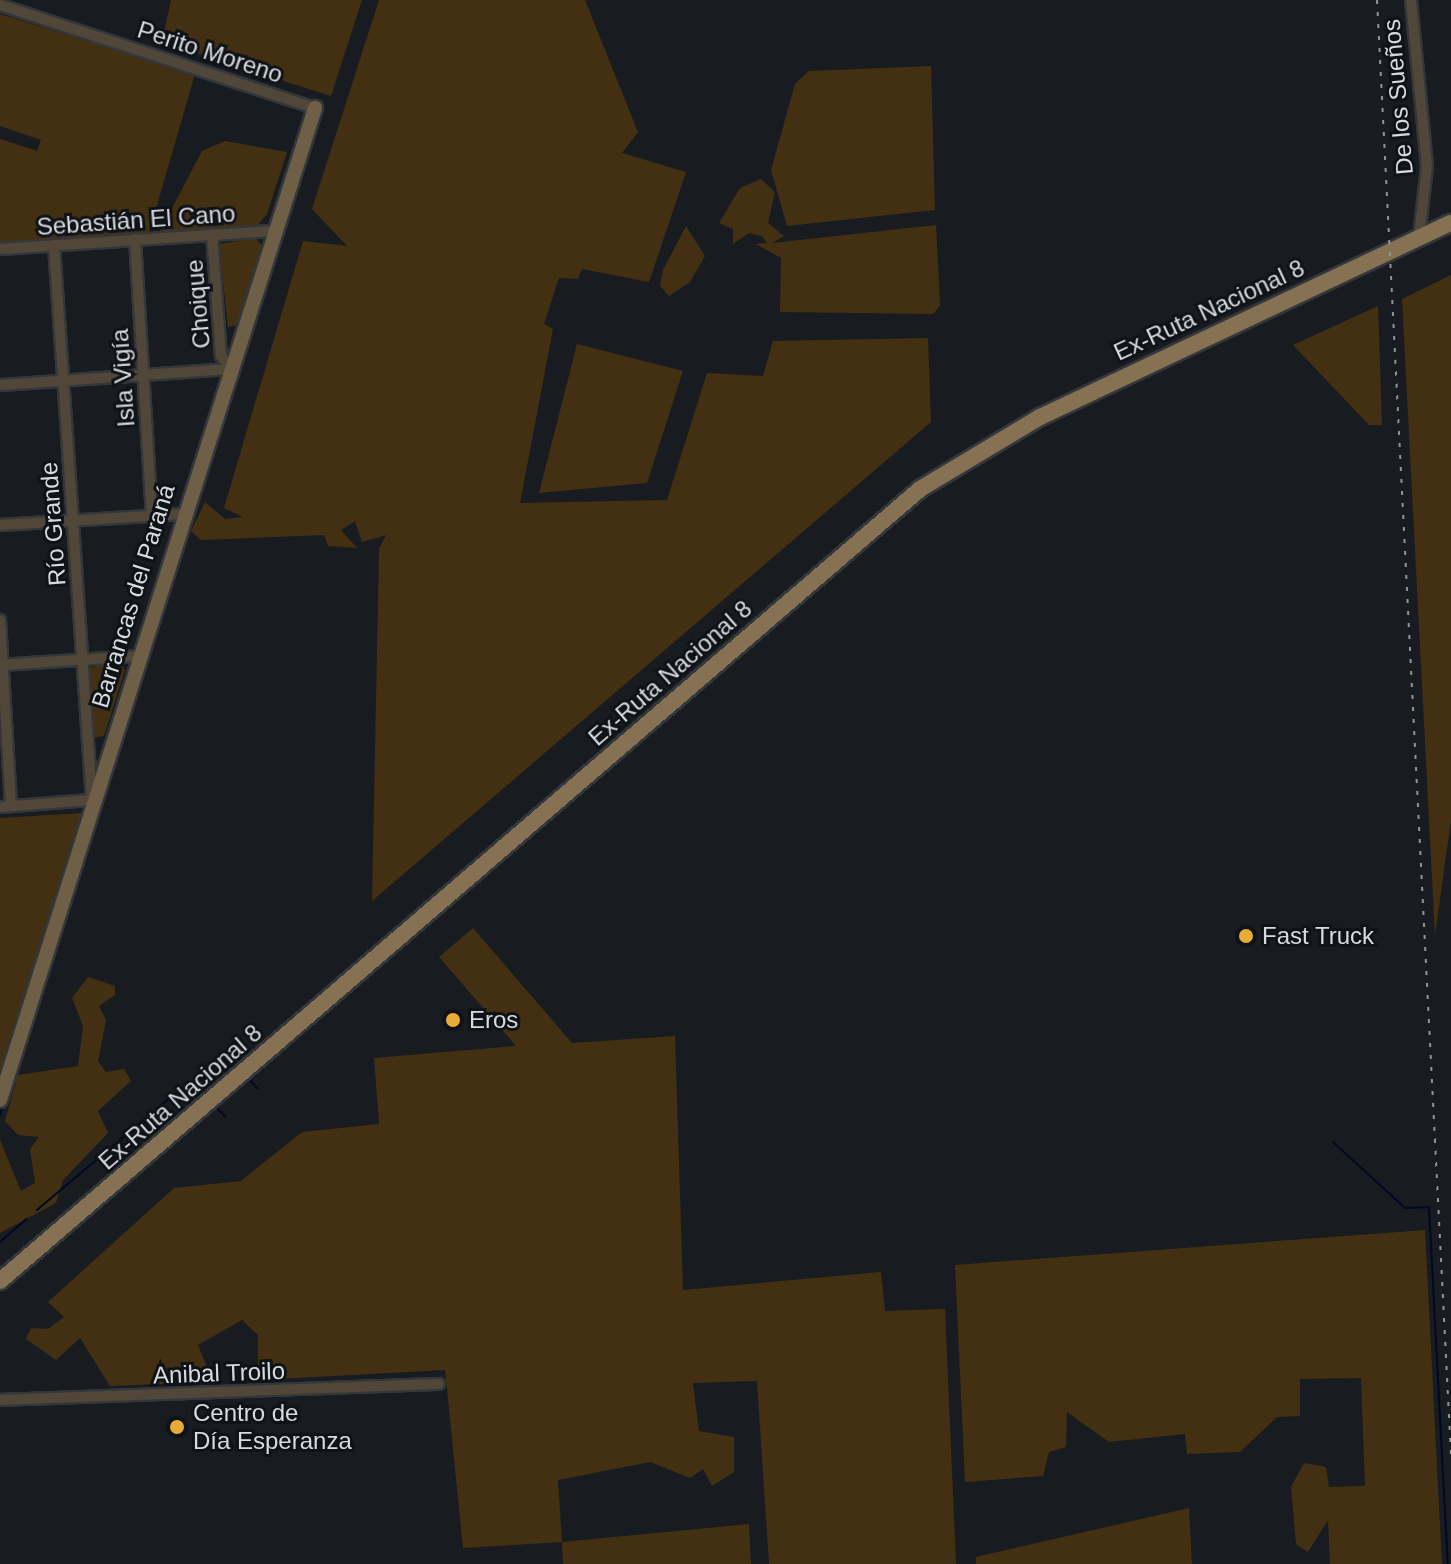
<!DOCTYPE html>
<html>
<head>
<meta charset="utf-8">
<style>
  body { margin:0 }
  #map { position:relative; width:1451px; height:1564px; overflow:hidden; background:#181c20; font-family:Arial,sans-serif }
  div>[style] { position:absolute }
  .green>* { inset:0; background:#433012 }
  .stream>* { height:2px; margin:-1px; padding:0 1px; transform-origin:1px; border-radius:1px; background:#000923 }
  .roads { filter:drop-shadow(2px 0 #33373b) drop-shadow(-2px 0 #33373b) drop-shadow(0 2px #33373b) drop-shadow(0 -2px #33373b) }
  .street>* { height:10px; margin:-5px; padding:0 5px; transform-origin:5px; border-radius:5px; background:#514738 }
  .secondary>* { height:14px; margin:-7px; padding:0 7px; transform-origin:7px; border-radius:7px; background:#6f5f47 }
  .primary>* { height:16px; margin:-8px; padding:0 8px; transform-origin:8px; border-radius:8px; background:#867252 }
  .rail>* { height:2px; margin-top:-1px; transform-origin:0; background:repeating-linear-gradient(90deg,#909397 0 4px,transparent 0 12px) }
  .dots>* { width:22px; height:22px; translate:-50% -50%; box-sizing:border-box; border:4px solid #0f1317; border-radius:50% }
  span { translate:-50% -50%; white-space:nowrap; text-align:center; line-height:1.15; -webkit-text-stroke:6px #0f1317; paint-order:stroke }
  .street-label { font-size:24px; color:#d7dade }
  .poi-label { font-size:24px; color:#d7dade }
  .left { translate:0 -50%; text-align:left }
</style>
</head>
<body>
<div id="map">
  <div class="green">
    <i style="clip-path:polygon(171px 0,362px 0,331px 96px,162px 42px)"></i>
    <i style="clip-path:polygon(379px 0,585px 0,638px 132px,622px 153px,686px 172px,649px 282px,582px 269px,578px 279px,559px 278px,544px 324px,553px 329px,520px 503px,667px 500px,707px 373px,763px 376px,773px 341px,928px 338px,931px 422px,372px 901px,379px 549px,386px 535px,362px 542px,355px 521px,341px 530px,357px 548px,328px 546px,324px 535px,201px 540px,191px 531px,205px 502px,225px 519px,243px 517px,224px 508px,303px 241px,347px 246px,312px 209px)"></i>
    <i style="clip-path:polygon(0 14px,195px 74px,149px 233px,0 242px,0 139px,37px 151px,41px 140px,0 126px)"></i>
    <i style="clip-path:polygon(931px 66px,935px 210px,787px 226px,771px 170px,795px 84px,809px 71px)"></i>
    <i style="clip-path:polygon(225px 141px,287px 152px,267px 214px,256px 227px,159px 233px,202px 151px)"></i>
    <i style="clip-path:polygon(761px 179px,775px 192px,768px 223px,784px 236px,772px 243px,936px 225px,940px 306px,933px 314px,780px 312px,781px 258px,756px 244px,767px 243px,762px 236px,749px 233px,733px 244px,733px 229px,719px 223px,740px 188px)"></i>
    <i style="clip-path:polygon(686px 226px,705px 256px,690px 282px,669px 296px,660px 286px,663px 270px)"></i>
    <i style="clip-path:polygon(256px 238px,262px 246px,237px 325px,228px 327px,219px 244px)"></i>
    <i style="clip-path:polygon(1451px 275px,1451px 820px,1435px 935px,1402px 299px)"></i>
    <i style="clip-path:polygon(1378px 306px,1382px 425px,1369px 425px,1293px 345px)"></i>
    <i style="clip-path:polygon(577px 344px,683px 371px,647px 483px,539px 493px)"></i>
    <i style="clip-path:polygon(119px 662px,125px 670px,104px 736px,93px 738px,87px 668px)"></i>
    <i style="clip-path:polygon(83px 813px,36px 976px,0 1075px,0 818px)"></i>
    <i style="clip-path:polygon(473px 928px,572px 1043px,675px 1036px,683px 1290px,881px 1272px,885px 1311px,945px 1309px,956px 1564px,769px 1564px,757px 1381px,693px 1383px,699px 1431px,734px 1437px,734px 1472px,712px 1486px,703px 1469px,690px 1478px,650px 1462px,558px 1480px,562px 1542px,749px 1524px,751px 1564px,563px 1564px,562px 1542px,463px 1548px,445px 1370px,258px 1380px,258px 1335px,242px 1320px,198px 1345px,213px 1382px,110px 1386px,80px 1338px,56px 1360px,26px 1339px,31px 1328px,48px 1329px,64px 1317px,48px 1302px,174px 1188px,241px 1181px,302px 1132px,379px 1124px,374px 1058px,516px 1046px,439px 957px)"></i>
    <i style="clip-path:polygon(88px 977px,115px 986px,115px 995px,99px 1006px,106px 1020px,98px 1061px,106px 1072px,124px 1069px,131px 1081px,98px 1111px,108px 1133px,63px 1180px,56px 1203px,0 1233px,0 1140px,21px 1191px,35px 1183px,30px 1149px,39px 1137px,18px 1135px,5px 1121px,18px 1075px,78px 1066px,83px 1026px,72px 998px)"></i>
    <i style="clip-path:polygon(1425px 1230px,1442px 1564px,1330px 1564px,1328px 1520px,1308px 1552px,1296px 1544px,1291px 1487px,1304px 1463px,1326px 1467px,1329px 1487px,1365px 1486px,1361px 1378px,1300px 1379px,1300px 1416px,1277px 1417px,1240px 1452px,1187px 1454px,1185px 1434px,1109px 1442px,1067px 1412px,1066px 1447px,1049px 1452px,1043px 1476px,965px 1482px,955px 1265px)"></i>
    <i style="clip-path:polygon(1189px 1508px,1192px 1564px,976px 1564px,976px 1557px)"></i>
  </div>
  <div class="stream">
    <i style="left:224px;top:1071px;width:16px;rotate:-15deg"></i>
    <i style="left:249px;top:1079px;width:13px;rotate:48deg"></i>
    <i style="left:202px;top:1090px;width:14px;rotate:-39deg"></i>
    <i style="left:216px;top:1107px;width:13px;rotate:45deg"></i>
    <i style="left:0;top:1115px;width:9px;rotate:-72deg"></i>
    <i style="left:1333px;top:1142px;width:98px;rotate:42.5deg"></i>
    <i style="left:1405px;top:1208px;width:24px;rotate:-2deg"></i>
    <i style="left:1429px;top:1207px;width:358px;rotate:87deg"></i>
    <i style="left:37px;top:1210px;width:178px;rotate:-40.2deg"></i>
    <i style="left:173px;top:1095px;width:33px"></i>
    <i style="left:0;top:1242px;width:35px;rotate:-41deg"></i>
  </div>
  <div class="roads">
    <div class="street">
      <i style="left:1411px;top:0;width:167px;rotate:84.5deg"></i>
      <i style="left:1427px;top:166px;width:71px;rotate:96.4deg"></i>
      <i style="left:0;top:5px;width:331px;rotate:18.1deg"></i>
      <i style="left:212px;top:234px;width:122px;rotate:85.8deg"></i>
      <i style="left:221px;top:356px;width:16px;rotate:52deg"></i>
      <i style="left:135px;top:239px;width:277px;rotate:86.5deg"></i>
      <i style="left:0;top:249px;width:275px;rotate:-3.8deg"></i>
      <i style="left:0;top:385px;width:232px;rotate:-4deg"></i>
      <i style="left:0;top:525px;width:181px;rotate:-3.5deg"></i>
      <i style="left:0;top:620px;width:186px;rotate:86.6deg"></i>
      <i style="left:0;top:665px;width:138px;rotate:-3.7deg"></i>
      <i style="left:0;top:807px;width:92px;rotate:-4.4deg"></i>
      <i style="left:92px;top:800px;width:556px;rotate:-93.92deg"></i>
      <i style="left:0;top:1400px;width:439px;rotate:-2.1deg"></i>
    </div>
    <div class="secondary">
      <i style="left:0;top:1100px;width:1041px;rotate:-72.38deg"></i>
    </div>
    <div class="primary">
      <i style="left:0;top:1281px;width:1214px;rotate:-40.72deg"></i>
      <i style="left:920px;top:489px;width:140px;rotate:-31deg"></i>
      <i style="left:1040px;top:417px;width:454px;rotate:-25.3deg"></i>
    </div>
  </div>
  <div class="rail">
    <i style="left:1377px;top:0;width:1460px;rotate:87.09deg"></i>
  </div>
  <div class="dots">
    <i style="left:1246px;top:936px;background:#e9ab38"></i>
    <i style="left:453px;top:1020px;background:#e9ab38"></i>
    <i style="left:177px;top:1427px;background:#e9ab38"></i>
  </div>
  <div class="street-label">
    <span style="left:210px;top:52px;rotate:18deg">Perito Moreno</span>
    <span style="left:1398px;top:97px;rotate:-95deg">De los Sueños</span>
    <span style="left:136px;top:220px;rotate:-4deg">Sebastián El Cano</span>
    <span style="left:198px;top:304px;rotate:-95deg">Choique</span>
    <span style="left:1209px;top:310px;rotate:-25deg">Ex-Ruta Nacional 8</span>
    <span style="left:123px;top:378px;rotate:-94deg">Isla Vigía</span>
    <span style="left:53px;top:524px;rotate:-94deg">Río Grande</span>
    <span style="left:133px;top:596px;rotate:-73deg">Barrancas del Paraná</span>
    <span style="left:670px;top:673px;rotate:-41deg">Ex-Ruta Nacional 8</span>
    <span style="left:180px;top:1097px;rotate:-41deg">Ex-Ruta Nacional 8</span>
    <span style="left:219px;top:1373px;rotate:-2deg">Anibal Troilo</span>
  </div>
  <div class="poi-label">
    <span class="left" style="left:1262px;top:936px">Fast Truck</span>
    <span class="left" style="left:469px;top:1020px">Eros</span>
    <span class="left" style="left:193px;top:1427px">Centro de<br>Día Esperanza</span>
  </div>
</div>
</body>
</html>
